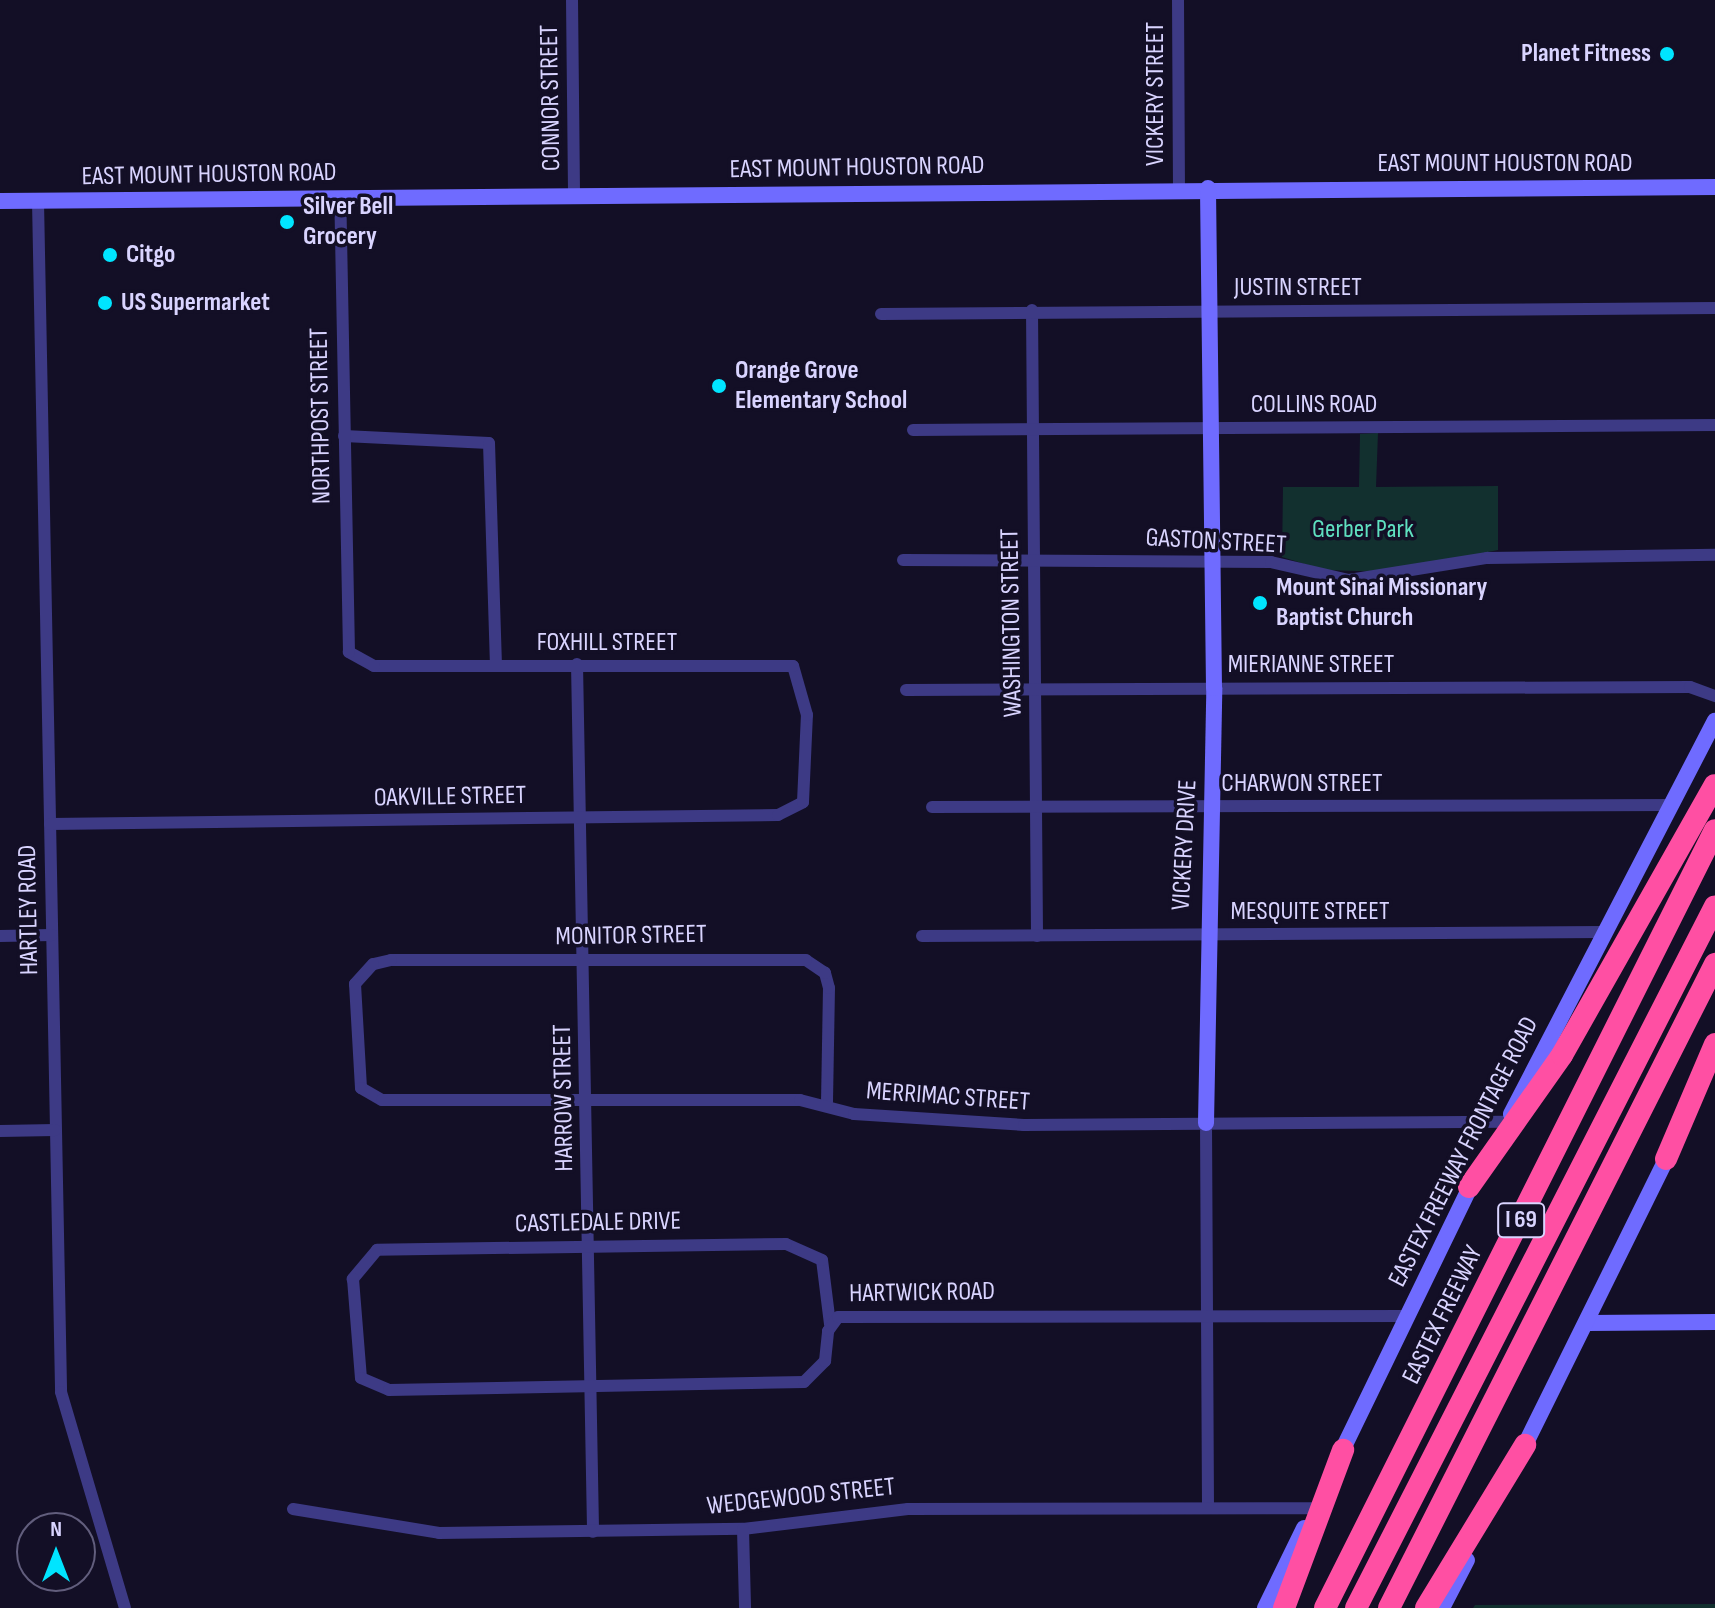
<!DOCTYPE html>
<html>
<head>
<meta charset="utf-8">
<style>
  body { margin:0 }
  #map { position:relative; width:1715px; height:1608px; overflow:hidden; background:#130f26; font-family:"Sofia Sans Condensed",sans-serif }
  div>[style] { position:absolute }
  .green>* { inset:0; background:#12302f }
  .street>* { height:12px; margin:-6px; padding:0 6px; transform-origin:6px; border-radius:6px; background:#3d3a85 }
  .secondary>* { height:16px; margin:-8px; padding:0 8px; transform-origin:8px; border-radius:8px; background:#6f6bff }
  .highway>* { height:22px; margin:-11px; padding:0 11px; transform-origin:11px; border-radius:11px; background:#ff4fa3 }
  .dots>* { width:22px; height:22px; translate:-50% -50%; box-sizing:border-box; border:4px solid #130f26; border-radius:50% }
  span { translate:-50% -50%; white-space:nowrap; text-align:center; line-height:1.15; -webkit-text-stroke:7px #130f26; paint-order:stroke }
  .shield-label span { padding:2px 6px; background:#130f26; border:2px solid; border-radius:6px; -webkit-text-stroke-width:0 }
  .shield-label { font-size:24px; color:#d9d4ff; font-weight:700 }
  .poi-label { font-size:26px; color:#d9d4ff; font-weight:700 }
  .right { translate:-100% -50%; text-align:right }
  .left { translate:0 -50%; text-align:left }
  .street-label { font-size:26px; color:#d9d4ff }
  .park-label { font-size:26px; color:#5fe0c0 }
  .north { position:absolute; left:16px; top:1512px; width:80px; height:80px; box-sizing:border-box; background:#130f26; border:2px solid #625e7d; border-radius:50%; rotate:0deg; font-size:22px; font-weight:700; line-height:32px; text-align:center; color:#d9d4ff }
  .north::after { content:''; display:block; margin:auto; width:28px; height:36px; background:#00e5ff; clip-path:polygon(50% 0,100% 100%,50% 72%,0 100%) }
</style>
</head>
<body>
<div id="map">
  <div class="green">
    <i style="clip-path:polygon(1378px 433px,1376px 487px,1498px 486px,1498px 550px,1391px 572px,1324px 570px,1282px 557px,1283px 487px,1359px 487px,1360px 434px)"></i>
    <i style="clip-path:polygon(1715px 1604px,1715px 1608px,1473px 1608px,1475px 1605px)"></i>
  </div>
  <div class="street">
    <i style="left:572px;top:0;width:195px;rotate:89.4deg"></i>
    <i style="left:1178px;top:0;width:188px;rotate:89.7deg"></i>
    <i style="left:38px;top:201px;width:1191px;rotate:88.89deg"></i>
    <i style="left:61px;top:1392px;width:225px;rotate:73.5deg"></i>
    <i style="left:1032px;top:310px;width:626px;rotate:89.54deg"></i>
    <i style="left:881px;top:314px;width:834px;rotate:-0.41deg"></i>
    <i style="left:913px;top:430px;width:802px;rotate:-0.36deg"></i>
    <i style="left:344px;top:436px;width:145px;rotate:2.8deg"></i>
    <i style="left:489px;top:443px;width:222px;rotate:88.2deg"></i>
    <i style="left:903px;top:560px;width:368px;rotate:0.3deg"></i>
    <i style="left:1271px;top:562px;width:80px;rotate:13deg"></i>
    <i style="left:1349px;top:580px;width:140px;rotate:-9.1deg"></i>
    <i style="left:1487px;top:558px;width:228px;rotate:-0.8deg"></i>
    <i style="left:577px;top:664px;width:868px;rotate:88.94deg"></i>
    <i style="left:906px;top:690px;width:784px;rotate:-0.22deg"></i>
    <i style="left:1690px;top:687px;width:27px;rotate:20deg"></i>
    <i style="left:932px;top:807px;width:741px;rotate:-0.15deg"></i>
    <i style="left:50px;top:824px;width:728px;rotate:-0.71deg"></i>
    <i style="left:778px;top:815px;width:28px;rotate:-27deg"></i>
    <i style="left:803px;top:802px;width:87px;rotate:-87.4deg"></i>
    <i style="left:807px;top:715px;width:51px;rotate:-105.9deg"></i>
    <i style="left:793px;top:666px;width:419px;rotate:180deg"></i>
    <i style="left:374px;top:666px;width:29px;rotate:-151deg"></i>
    <i style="left:349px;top:652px;width:455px;rotate:-91.1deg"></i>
    <i style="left:0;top:936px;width:52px;rotate:-1.1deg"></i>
    <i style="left:922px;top:936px;width:681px;rotate:-0.34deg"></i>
    <i style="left:827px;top:1102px;width:114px;rotate:-89deg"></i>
    <i style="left:829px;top:988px;width:16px;rotate:-105deg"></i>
    <i style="left:825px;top:973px;width:23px;rotate:-146deg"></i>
    <i style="left:806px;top:960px;width:415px;rotate:180deg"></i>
    <i style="left:391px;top:960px;width:18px;rotate:167deg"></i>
    <i style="left:373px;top:964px;width:27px;rotate:132deg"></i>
    <i style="left:355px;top:984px;width:104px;rotate:86.7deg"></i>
    <i style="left:361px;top:1088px;width:24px;rotate:30deg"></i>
    <i style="left:382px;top:1100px;width:418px"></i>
    <i style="left:800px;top:1100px;width:56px;rotate:14.5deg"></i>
    <i style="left:854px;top:1114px;width:170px;rotate:3.7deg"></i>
    <i style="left:1024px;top:1125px;width:482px;rotate:-0.4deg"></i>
    <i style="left:1206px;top:1123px;width:382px;rotate:89.7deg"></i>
    <i style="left:0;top:1131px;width:55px;rotate:-1deg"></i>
    <i style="left:830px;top:1324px;width:64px;rotate:-97.1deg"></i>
    <i style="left:822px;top:1260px;width:39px;rotate:-156deg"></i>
    <i style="left:786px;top:1244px;width:409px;rotate:179.2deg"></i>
    <i style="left:377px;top:1250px;width:38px;rotate:130deg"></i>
    <i style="left:353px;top:1279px;width:99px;rotate:85.4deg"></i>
    <i style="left:361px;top:1378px;width:30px;rotate:23deg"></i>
    <i style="left:389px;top:1390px;width:415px;rotate:-1.1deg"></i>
    <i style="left:804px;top:1382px;width:30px;rotate:-45deg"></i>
    <i style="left:825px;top:1361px;width:30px;rotate:-84deg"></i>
    <i style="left:828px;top:1331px;width:17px;rotate:-54deg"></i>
    <i style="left:838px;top:1317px;width:570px;rotate:-0.1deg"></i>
    <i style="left:293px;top:1509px;width:148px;rotate:9.3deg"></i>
    <i style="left:439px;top:1533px;width:304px;rotate:-0.8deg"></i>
    <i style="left:743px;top:1529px;width:166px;rotate:-6.9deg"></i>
    <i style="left:908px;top:1509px;width:406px;rotate:-0.1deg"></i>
    <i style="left:743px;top:1529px;width:79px;rotate:88.5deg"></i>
  </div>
  <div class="secondary">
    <i style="left:0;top:201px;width:1715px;rotate:-0.47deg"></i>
    <i style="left:1511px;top:1114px;width:443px;rotate:-62.6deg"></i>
    <i style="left:1206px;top:1123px;width:435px;rotate:-88.9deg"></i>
    <i style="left:1214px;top:688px;width:500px;rotate:-90.69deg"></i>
    <i style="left:1587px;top:1323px;width:128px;rotate:-0.4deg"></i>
    <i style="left:1521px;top:1453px;width:337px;rotate:-63.7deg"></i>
    <i style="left:1339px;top:1457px;width:309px;rotate:-64.1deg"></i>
    <i style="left:1265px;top:1608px;width:89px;rotate:-64deg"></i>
    <i style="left:1442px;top:1608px;width:54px;rotate:-62.5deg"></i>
  </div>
  <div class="highway">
    <i style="left:1666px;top:1159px;width:125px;rotate:-66.9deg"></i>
    <i style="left:1469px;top:1187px;width:161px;rotate:-54.8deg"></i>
    <i style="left:1562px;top:1055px;width:310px;rotate:-60.5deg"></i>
    <i style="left:1284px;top:1608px;width:169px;rotate:-69.5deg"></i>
    <i style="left:1325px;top:1608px;width:870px;rotate:-63.38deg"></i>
    <i style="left:1356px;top:1608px;width:788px;rotate:-62.91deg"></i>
    <i style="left:1389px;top:1608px;width:722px;rotate:-63.15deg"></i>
    <i style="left:1426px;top:1608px;width:191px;rotate:-58.7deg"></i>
  </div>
  <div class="dots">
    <i style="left:1667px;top:54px;background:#00e5ff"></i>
    <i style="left:287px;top:222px;background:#00e5ff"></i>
    <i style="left:110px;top:255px;background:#00e5ff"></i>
    <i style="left:105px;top:303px;background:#00e5ff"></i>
    <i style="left:719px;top:386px;background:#00e5ff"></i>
    <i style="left:1260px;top:603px;background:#00e5ff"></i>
  </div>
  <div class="shield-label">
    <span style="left:1521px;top:1220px">I 69</span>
  </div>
  <div class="poi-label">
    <span class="right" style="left:1651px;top:54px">Planet Fitness</span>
    <span class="left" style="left:303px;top:222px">Silver Bell<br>Grocery</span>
    <span class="left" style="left:126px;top:255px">Citgo</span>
    <span class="left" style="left:121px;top:303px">US Supermarket</span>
    <span class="left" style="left:735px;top:386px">Orange Grove<br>Elementary School</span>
    <span class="left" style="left:1276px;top:603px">Mount Sinai Missionary<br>Baptist Church</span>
  </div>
  <div class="street-label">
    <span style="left:1156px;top:94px;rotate:-90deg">VICKERY STREET</span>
    <span style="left:551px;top:98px;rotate:-91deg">CONNOR STREET</span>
    <span style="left:1505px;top:164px">EAST MOUNT HOUSTON ROAD</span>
    <span style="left:857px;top:168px;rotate:-1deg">EAST MOUNT HOUSTON ROAD</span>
    <span style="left:209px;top:175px;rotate:-1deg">EAST MOUNT HOUSTON ROAD</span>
    <span style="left:1298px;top:288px">JUSTIN STREET</span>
    <span style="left:1314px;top:405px">COLLINS ROAD</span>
    <span style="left:321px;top:416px;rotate:-91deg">NORTHPOST STREET</span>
    <span style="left:1216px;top:542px;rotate:3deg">GASTON STREET</span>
    <span style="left:1012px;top:623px;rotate:-91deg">WASHINGTON STREET</span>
    <span style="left:607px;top:643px">FOXHILL STREET</span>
    <span style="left:1311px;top:665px">MIERIANNE STREET</span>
    <span style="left:1302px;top:784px">CHARWON STREET</span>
    <span style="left:450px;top:797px;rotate:-1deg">OAKVILLE STREET</span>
    <span style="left:1185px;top:845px;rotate:-87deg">VICKERY DRIVE</span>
    <span style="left:29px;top:910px;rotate:-91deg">HARTLEY ROAD</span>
    <span style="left:1310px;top:912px">MESQUITE STREET</span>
    <span style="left:631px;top:936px;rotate:-1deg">MONITOR STREET</span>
    <span style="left:948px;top:1097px;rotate:4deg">MERRIMAC STREET</span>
    <span style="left:564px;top:1098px;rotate:-91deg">HARROW STREET</span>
    <span style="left:1464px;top:1152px;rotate:-63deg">EASTEX FREEWAY FRONTAGE ROAD</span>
    <span style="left:598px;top:1223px;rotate:-1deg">CASTLEDALE DRIVE</span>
    <span style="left:922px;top:1293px;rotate:-1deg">HARTWICK ROAD</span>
    <span style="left:1443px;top:1315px;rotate:-64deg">EASTEX FREEWAY</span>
    <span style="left:801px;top:1497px;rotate:-6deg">WEDGEWOOD STREET</span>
  </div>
  <div class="park-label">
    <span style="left:1363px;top:530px">Gerber Park</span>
  </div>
  <div class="north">N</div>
</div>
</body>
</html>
